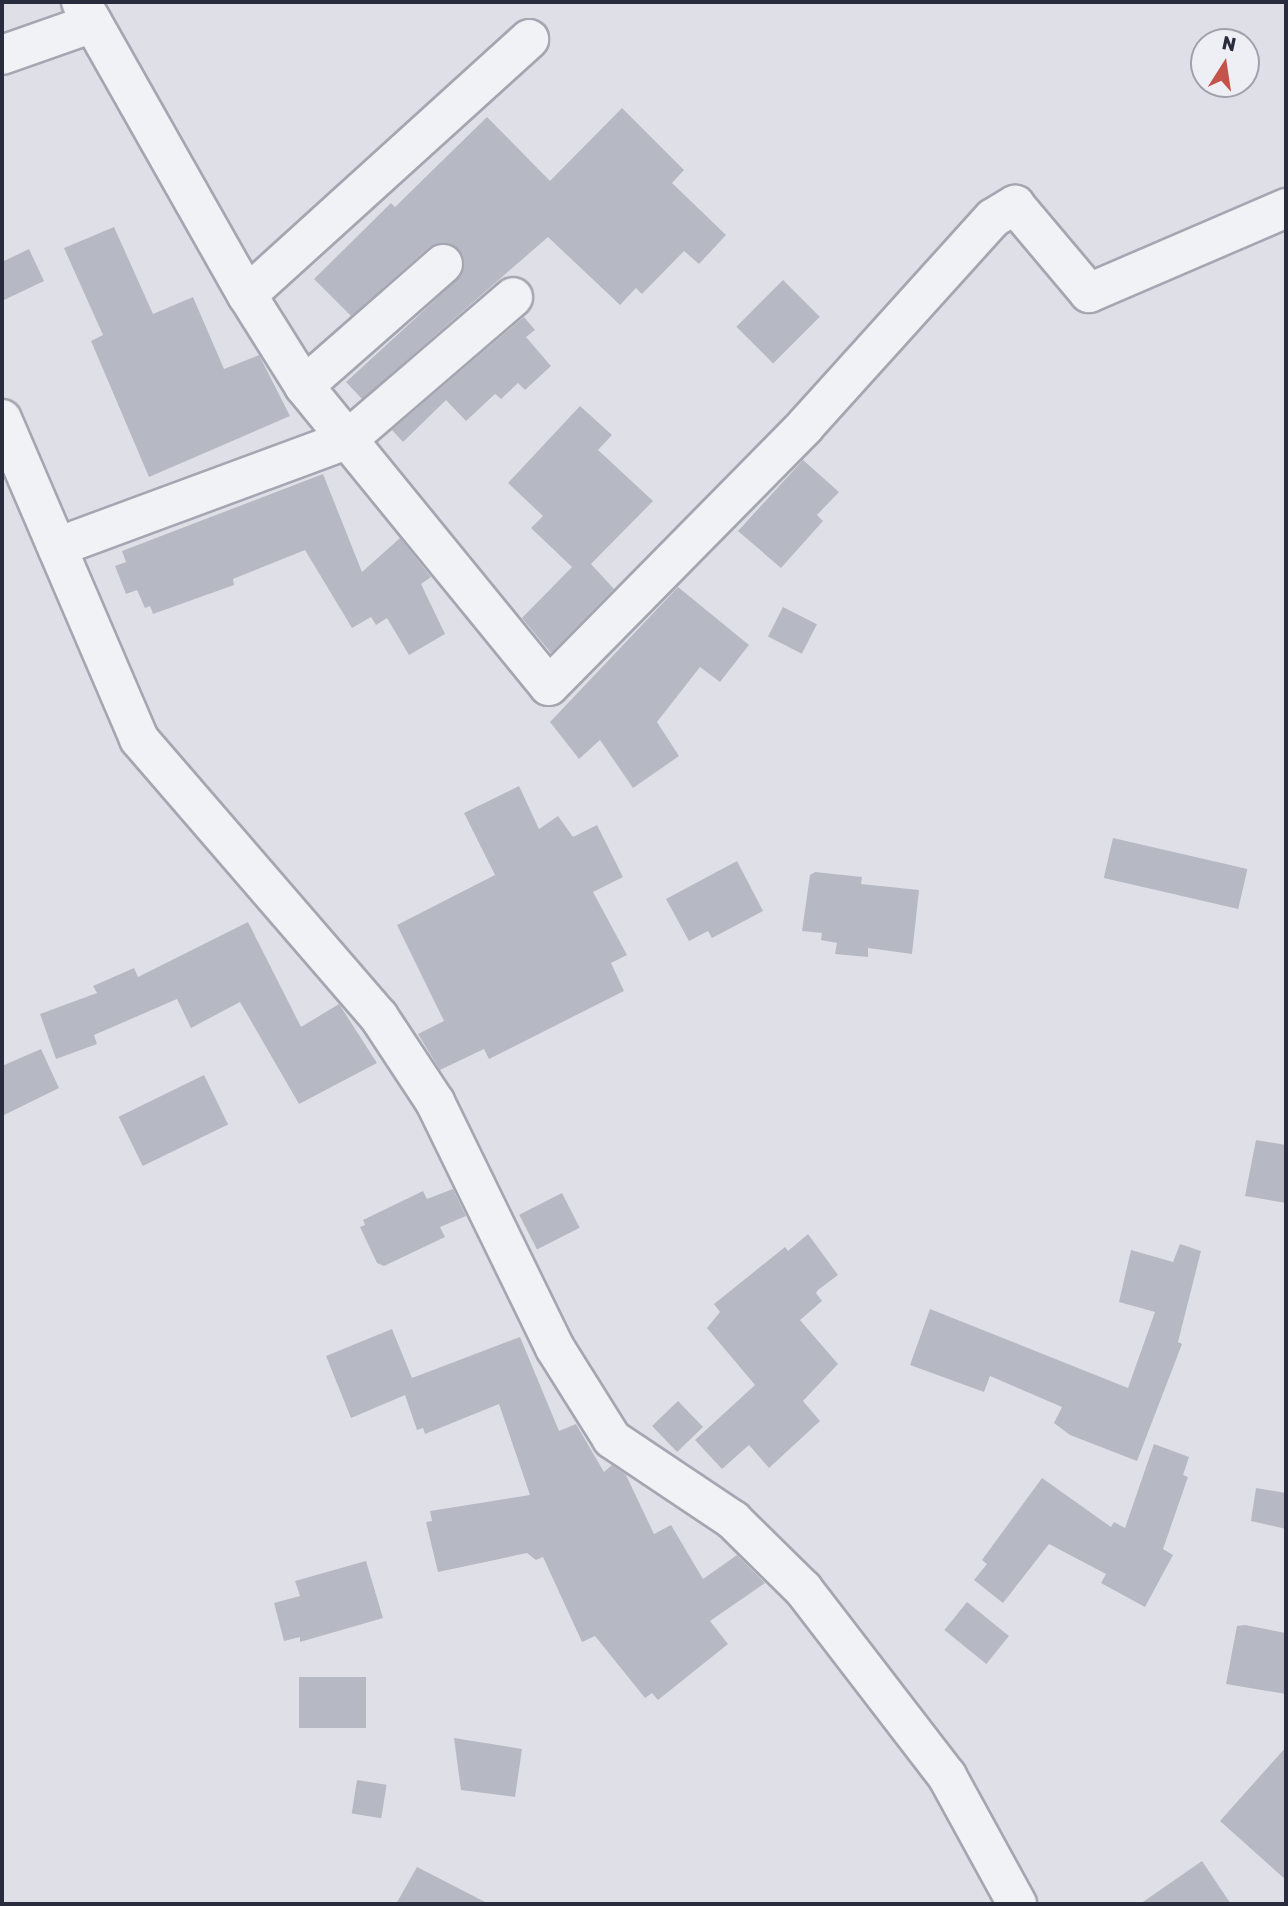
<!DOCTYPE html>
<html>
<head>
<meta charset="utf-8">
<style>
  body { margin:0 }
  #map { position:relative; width:1288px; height:1906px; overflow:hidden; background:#dfe0e7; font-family:Rubik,sans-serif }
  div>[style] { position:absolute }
  .building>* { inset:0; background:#b6b9c3; transform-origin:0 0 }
  .roads { filter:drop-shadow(2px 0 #a5a6b1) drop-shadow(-2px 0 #a5a6b1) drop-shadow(0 2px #a5a6b1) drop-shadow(0 -2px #a5a6b1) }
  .minor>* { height:38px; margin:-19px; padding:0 19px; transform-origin:19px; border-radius:19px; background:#f1f2f6 }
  span { translate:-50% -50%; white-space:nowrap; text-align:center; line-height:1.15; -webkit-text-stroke:6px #eeeff5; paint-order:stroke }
  .frame { position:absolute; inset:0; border:4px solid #292c3d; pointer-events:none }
  .north { position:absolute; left:1190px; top:28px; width:70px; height:70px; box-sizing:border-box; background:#eeeff5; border:2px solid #9fa1ab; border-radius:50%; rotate:12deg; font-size:19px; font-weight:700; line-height:28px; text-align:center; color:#292c3d }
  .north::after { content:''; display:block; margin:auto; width:24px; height:32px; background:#c4534c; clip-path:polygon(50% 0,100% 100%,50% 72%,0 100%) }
</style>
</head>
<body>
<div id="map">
  <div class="building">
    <i style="clip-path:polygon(622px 108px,684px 170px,672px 183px,726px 235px,699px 264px,684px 251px,642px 294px,636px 288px,620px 305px,548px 237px,362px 399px,346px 382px,457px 280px,464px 259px,451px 244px,429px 247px,351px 316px,314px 279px,391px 203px,395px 207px,487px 117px,550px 181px)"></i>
    <i style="clip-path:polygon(114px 227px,153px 314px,193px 297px,224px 369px,259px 355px,290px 416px,149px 477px,91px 341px,103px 335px,64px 248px)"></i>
    <i style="clip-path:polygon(29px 249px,44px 281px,2px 301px,2px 262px)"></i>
    <i style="left:783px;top:280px;width:52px;height:66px;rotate:45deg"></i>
    <i style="clip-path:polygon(524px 317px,535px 330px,526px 337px,551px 366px,525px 390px,518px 383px,501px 399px,495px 394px,466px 421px,446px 400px,403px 442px,392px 430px)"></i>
    <i style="clip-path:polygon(580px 406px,612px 435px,598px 450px,653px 501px,591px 564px,614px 589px,551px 653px,522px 618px,572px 567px,531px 528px,543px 516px,508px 483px)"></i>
    <i style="clip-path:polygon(803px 460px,839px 492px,817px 515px,823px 521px,781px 568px,738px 531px)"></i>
    <i style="clip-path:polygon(323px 474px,362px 572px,400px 538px,431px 577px,421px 584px,445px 634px,409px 655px,387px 618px,376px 625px,371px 617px,352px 628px,305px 550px,233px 579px,234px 585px,153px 614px,150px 606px,145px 608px,137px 590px,126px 594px,115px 566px,126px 562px,122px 551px)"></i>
    <i style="clip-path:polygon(678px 587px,749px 645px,720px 682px,700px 667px,657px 722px,679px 756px,633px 788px,600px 740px,579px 759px,550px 722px)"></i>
    <i style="left:783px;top:607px;width:38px;height:33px;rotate:27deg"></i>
    <i style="clip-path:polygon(519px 786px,539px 829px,558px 816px,573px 837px,597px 825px,623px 877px,593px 892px,627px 955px,611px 963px,624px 991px,489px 1059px,484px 1049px,440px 1070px,418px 1034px,444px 1021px,397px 925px,495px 875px,464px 813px)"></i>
    <i style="left:1113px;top:838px;width:138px;height:41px;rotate:13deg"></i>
    <i style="clip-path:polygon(737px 861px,763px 911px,712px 938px,708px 931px,689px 941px,666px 899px)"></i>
    <i style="clip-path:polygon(815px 872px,862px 877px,861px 884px,919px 890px,912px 954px,868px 948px,868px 957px,835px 954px,837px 943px,821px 940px,822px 933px,802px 931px,810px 875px)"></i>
    <i style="clip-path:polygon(248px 922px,301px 1027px,339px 1004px,377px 1063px,299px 1104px,240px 1002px,191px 1028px,177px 999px,94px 1035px,97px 1044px,56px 1059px,40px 1014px,97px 993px,93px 986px,134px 968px,138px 977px)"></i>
    <i style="clip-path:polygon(41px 1049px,59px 1088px,2px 1116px,2px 1066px)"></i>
    <i style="left:204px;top:1075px;width:55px;height:95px;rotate:64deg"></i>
    <i style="clip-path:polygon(1256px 1140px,1286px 1145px,1286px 1203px,1245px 1196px)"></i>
    <i style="clip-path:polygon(453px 1189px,466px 1216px,440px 1227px,445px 1237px,384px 1266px,377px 1263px,360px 1227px,365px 1225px,363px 1220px,423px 1191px,427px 1199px)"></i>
    <i style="left:562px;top:1193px;width:39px;height:48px;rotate:63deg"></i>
    <i style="clip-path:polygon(808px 1234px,838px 1275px,818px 1290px,816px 1293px,822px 1301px,800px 1320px,838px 1364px,803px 1401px,820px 1421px,769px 1468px,749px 1445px,722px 1469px,695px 1440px,755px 1385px,707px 1328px,720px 1312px,714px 1304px,785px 1247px,788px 1251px)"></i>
    <i style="clip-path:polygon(1180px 1244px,1201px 1251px,1178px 1342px,1182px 1344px,1137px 1461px,1070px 1435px,1054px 1423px,1062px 1407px,990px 1376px,984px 1392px,910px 1365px,930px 1309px,1128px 1388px,1155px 1312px,1119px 1302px,1131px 1250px,1173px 1262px)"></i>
    <i style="clip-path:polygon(392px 1329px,412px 1378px,520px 1337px,559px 1431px,576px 1424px,604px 1472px,612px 1465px,626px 1475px,654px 1534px,671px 1525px,703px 1579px,737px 1555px,765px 1583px,710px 1621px,728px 1644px,658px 1700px,652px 1693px,645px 1698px,595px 1636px,582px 1642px,543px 1557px,536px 1560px,527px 1553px,438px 1572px,426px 1522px,432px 1521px,430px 1511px,530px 1495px,499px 1404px,425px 1434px,423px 1428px,417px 1430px,405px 1395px,351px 1418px,326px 1356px)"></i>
    <i style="left:678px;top:1401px;width:36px;height:36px;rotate:46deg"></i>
    <i style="clip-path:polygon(1154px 1444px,1189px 1457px,1183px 1475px,1188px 1477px,1163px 1549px,1173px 1555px,1145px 1607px,1101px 1583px,1106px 1574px,1049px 1544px,1003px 1603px,974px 1580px,987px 1564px,982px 1560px,1042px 1478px,1111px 1527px,1114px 1522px,1125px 1528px)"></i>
    <i style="clip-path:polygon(1256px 1488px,1286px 1493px,1286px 1529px,1251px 1521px)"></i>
    <i style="clip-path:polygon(366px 1561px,383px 1618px,300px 1642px,300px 1637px,284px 1641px,274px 1603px,300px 1596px,295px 1581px)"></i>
    <i style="left:967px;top:1602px;width:54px;height:36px;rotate:39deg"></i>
    <i style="clip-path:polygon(1245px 1625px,1286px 1633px,1286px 1694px,1226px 1684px,1237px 1626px)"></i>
    <i style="left:299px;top:1677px;width:67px;height:51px"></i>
    <i style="clip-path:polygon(454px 1738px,522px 1749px,515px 1797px,461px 1790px)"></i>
    <i style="clip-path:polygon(1286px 1747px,1286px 1880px,1220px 1821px)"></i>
    <i style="left:357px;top:1780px;width:30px;height:34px;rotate:9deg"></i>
    <i style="clip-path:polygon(1202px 1861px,1231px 1904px,1140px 1904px)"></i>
    <i style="clip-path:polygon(417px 1867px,489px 1904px,396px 1904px)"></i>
  </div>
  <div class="roads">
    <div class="minor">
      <i style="left:81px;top:2px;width:337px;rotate:60.5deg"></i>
      <i style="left:247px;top:295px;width:107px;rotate:57.9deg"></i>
      <i style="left:304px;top:386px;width:387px;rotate:50.8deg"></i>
      <i style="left:549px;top:686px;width:365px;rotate:-45.4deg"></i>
      <i style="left:805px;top:426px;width:280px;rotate:-47.9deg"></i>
      <i style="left:993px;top:218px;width:26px;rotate:-31deg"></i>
      <i style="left:1015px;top:205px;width:115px;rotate:49.9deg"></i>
      <i style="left:1089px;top:293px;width:215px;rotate:-23.3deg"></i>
      <i style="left:2px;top:55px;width:96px;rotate:-19.4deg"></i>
      <i style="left:247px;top:295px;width:381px;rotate:-42.2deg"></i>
      <i style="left:304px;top:386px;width:185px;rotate:-41.3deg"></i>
      <i style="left:2px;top:419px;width:348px;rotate:66.8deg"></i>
      <i style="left:139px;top:739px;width:367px;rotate:49.2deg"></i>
      <i style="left:379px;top:1017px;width:102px;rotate:56.6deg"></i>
      <i style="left:435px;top:1102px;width:274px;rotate:64deg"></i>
      <i style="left:555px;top:1348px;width:107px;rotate:57.9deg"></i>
      <i style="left:612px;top:1439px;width:146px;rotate:33.8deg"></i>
      <i style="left:733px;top:1520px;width:98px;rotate:44.6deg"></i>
      <i style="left:803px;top:1589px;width:236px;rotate:52.4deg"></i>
      <i style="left:947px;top:1776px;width:146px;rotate:61.3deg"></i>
      <i style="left:57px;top:547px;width:309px;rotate:-20.3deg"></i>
      <i style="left:347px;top:440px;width:219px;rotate:-40.7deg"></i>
    </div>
  </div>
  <div class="frame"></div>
  <div class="north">N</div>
</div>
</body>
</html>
